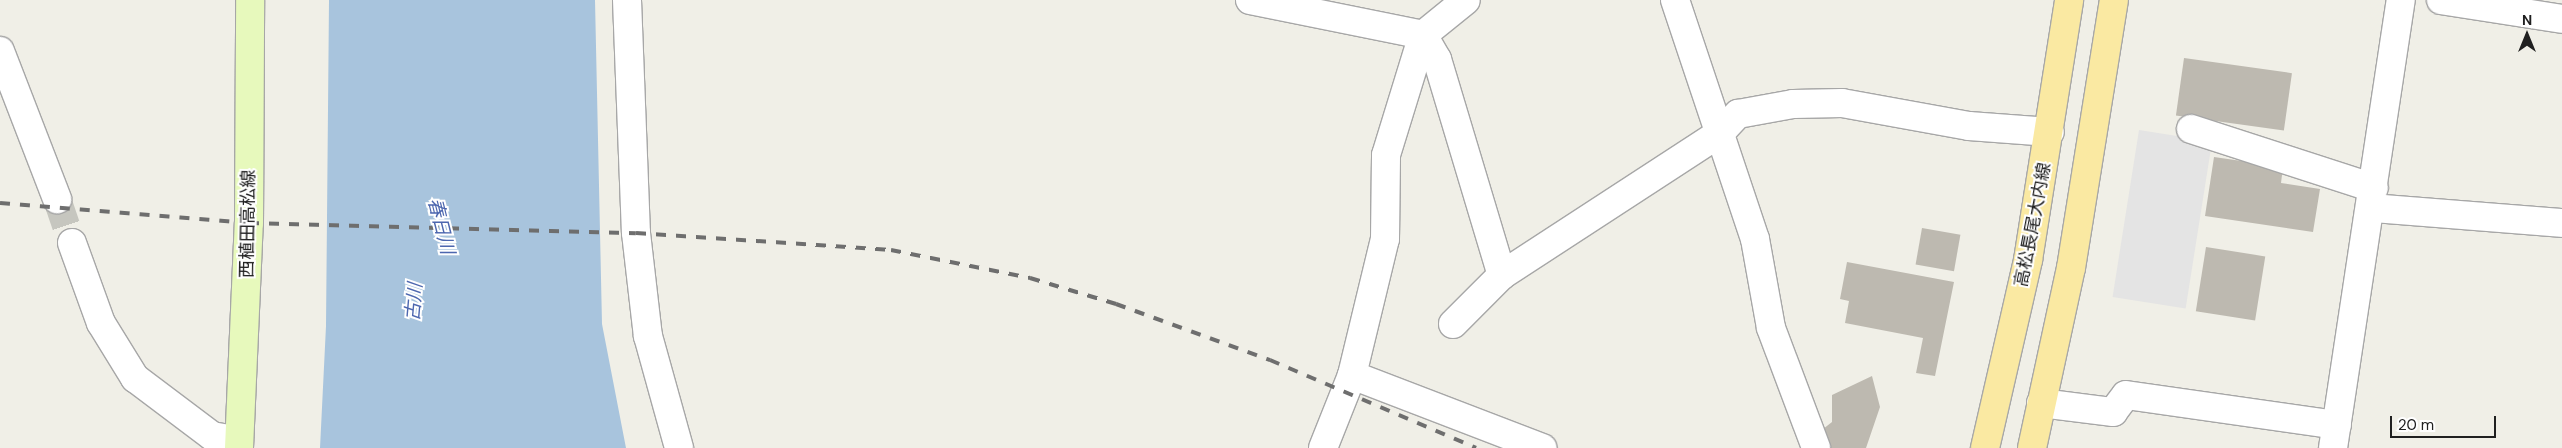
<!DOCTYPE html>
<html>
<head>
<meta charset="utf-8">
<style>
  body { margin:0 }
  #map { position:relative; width:2562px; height:448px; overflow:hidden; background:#f0efe7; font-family:"DM Sans","Noto Sans JP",sans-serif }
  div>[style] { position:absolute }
  .parking>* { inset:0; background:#e4e4e4; transform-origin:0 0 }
  .water>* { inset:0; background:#a8c4dd }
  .building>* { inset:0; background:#bdb9b0; transform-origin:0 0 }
  .minor-tunnel>* { height:28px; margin-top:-14px; transform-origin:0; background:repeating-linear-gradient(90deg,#c6c6bf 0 28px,transparent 0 42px) }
  .roads { filter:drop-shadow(1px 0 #a7a7a7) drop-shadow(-1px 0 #a7a7a7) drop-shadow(0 1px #a7a7a7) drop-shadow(0 -1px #a7a7a7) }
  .minor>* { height:28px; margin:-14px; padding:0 14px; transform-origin:14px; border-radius:14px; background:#fff }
  .tertiary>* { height:28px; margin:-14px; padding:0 14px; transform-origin:14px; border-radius:14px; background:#fff }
  .secondary>* { height:28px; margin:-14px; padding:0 14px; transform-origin:14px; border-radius:14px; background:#e7f9bc }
  .primary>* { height:28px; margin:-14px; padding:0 14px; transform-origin:14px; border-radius:14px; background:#fae9a2 }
  .rail>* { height:4px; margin-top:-2px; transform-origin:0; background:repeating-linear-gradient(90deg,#6e6e6e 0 10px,transparent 0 20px) }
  span { translate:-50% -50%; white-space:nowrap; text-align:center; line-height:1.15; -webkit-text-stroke:4px #fff; paint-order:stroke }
  .street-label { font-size:18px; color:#202020 }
  .water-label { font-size:19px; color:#4d67af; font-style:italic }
  .north { position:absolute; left:2502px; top:10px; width:50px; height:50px; -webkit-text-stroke:4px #fff; paint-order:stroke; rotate:0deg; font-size:14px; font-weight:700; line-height:20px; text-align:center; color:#202020 }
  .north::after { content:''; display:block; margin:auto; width:18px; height:22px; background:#202020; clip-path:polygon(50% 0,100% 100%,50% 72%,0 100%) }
  .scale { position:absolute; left:2390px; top:416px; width:106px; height:22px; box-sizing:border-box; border:2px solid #202020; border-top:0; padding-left:6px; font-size:15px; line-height:18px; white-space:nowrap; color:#202020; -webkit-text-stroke:4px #fff; paint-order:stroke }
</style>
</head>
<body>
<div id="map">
  <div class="parking">
    <i style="left:2139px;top:130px;width:74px;height:169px;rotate:9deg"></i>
  </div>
  <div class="water">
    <i style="clip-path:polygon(329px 0,595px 0,602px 324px,626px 448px,320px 448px,326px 326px)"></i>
  </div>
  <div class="building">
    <i style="left:2184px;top:58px;width:109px;height:58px;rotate:8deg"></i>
    <i style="clip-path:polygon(2214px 157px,2283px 167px,2281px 183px,2320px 189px,2313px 232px,2205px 216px)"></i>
    <i style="left:1922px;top:228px;width:39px;height:37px;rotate:10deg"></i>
    <i style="left:2206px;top:247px;width:60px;height:65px;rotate:9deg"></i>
    <i style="clip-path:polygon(1847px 262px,1954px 282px,1935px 376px,1916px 373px,1923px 338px,1845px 323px,1849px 301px,1840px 299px)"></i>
    <i style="clip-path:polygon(1872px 376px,1880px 407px,1866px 448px,1826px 448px,1818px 433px,1832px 422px,1832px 395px)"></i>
  </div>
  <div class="minor-tunnel">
    <i style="left:57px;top:199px;width:46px;rotate:71.2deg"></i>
  </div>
  <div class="roads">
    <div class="minor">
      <i style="left:627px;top:0;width:233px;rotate:87.8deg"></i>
      <i style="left:636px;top:233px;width:104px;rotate:83.4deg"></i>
      <i style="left:648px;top:336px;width:116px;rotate:74.5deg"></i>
      <i style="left:1250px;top:0;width:177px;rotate:11.4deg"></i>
      <i style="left:1423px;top:35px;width:28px;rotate:60deg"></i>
      <i style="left:1437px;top:59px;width:226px;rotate:73.3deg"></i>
      <i style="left:1675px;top:0;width:252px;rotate:71.5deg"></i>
      <i style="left:1755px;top:239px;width:90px;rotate:79.8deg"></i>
      <i style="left:1771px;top:328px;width:128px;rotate:69.4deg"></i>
      <i style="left:2441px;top:0;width:122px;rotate:8.9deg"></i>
      <i style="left:0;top:51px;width:159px;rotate:68.9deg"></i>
      <i style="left:2191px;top:129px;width:192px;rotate:17.9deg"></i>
      <i style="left:2372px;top:208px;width:191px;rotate:4.5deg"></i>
      <i style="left:72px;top:243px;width:85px;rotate:70.1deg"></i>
      <i style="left:101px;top:323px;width:65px;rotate:58.3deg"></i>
      <i style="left:135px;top:378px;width:96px;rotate:37deg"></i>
      <i style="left:212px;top:436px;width:27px;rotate:10deg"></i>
      <i style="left:1453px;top:324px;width:69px;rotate:-45deg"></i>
      <i style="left:1502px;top:275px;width:262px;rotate:-33.1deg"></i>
      <i style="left:1721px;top:132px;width:25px;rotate:-47deg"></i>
      <i style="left:1738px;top:114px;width:56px;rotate:-10.3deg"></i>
      <i style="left:1793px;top:104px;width:49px;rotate:-1.2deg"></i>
      <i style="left:1842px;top:103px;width:129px;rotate:10.3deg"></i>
      <i style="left:1969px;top:126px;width:81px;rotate:4.2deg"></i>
      <i style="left:2041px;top:403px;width:73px;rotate:7.1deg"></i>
      <i style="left:2113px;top:412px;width:21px;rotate:-53deg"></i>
      <i style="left:2126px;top:395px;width:213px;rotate:8.1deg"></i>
      <i style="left:1323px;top:448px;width:79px;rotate:-68.3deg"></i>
      <i style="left:1352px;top:375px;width:140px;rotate:-76.4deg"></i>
      <i style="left:1385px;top:239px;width:84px;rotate:-89.3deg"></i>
      <i style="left:1386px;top:155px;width:126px;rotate:-72.9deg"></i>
      <i style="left:1423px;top:35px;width:55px;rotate:-39.1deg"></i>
      <i style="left:2333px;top:448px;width:453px;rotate:-81.4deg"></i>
    </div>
    <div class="tertiary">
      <i style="left:1352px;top:375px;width:204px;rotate:21deg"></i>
    </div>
    <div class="secondary">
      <i style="left:239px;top:448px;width:225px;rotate:-87.5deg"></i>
      <i style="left:249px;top:223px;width:223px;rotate:-89.7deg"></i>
    </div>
    <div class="primary">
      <i style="left:1985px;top:448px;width:193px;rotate:-77.1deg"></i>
      <i style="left:2028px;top:260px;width:263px;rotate:-81deg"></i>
      <i style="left:2032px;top:448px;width:184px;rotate:-77.8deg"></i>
      <i style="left:2071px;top:268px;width:271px;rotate:-80.9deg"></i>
    </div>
  </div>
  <div class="rail">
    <i style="left:0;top:203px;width:250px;rotate:4.6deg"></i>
    <i style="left:249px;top:223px;width:387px;rotate:1.5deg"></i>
    <i style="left:636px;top:233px;width:256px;rotate:3.8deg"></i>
    <i style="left:891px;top:250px;width:142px;rotate:11.4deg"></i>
    <i style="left:1030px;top:278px;width:90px;rotate:16.8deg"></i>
    <i style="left:1116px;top:304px;width:164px;rotate:20deg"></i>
    <i style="left:1270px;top:360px;width:224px;rotate:23.1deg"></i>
  </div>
  <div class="street-label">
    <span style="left:248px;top:224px;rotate:-89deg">西植田高松線</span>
    <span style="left:2033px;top:225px;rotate:-79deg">高松長尾大内線</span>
  </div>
  <div class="water-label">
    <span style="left:441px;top:226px;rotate:76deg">春日川</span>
    <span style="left:414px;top:302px;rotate:-85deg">古川</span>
  </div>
  <div class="north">N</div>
  <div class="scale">20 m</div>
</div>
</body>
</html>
